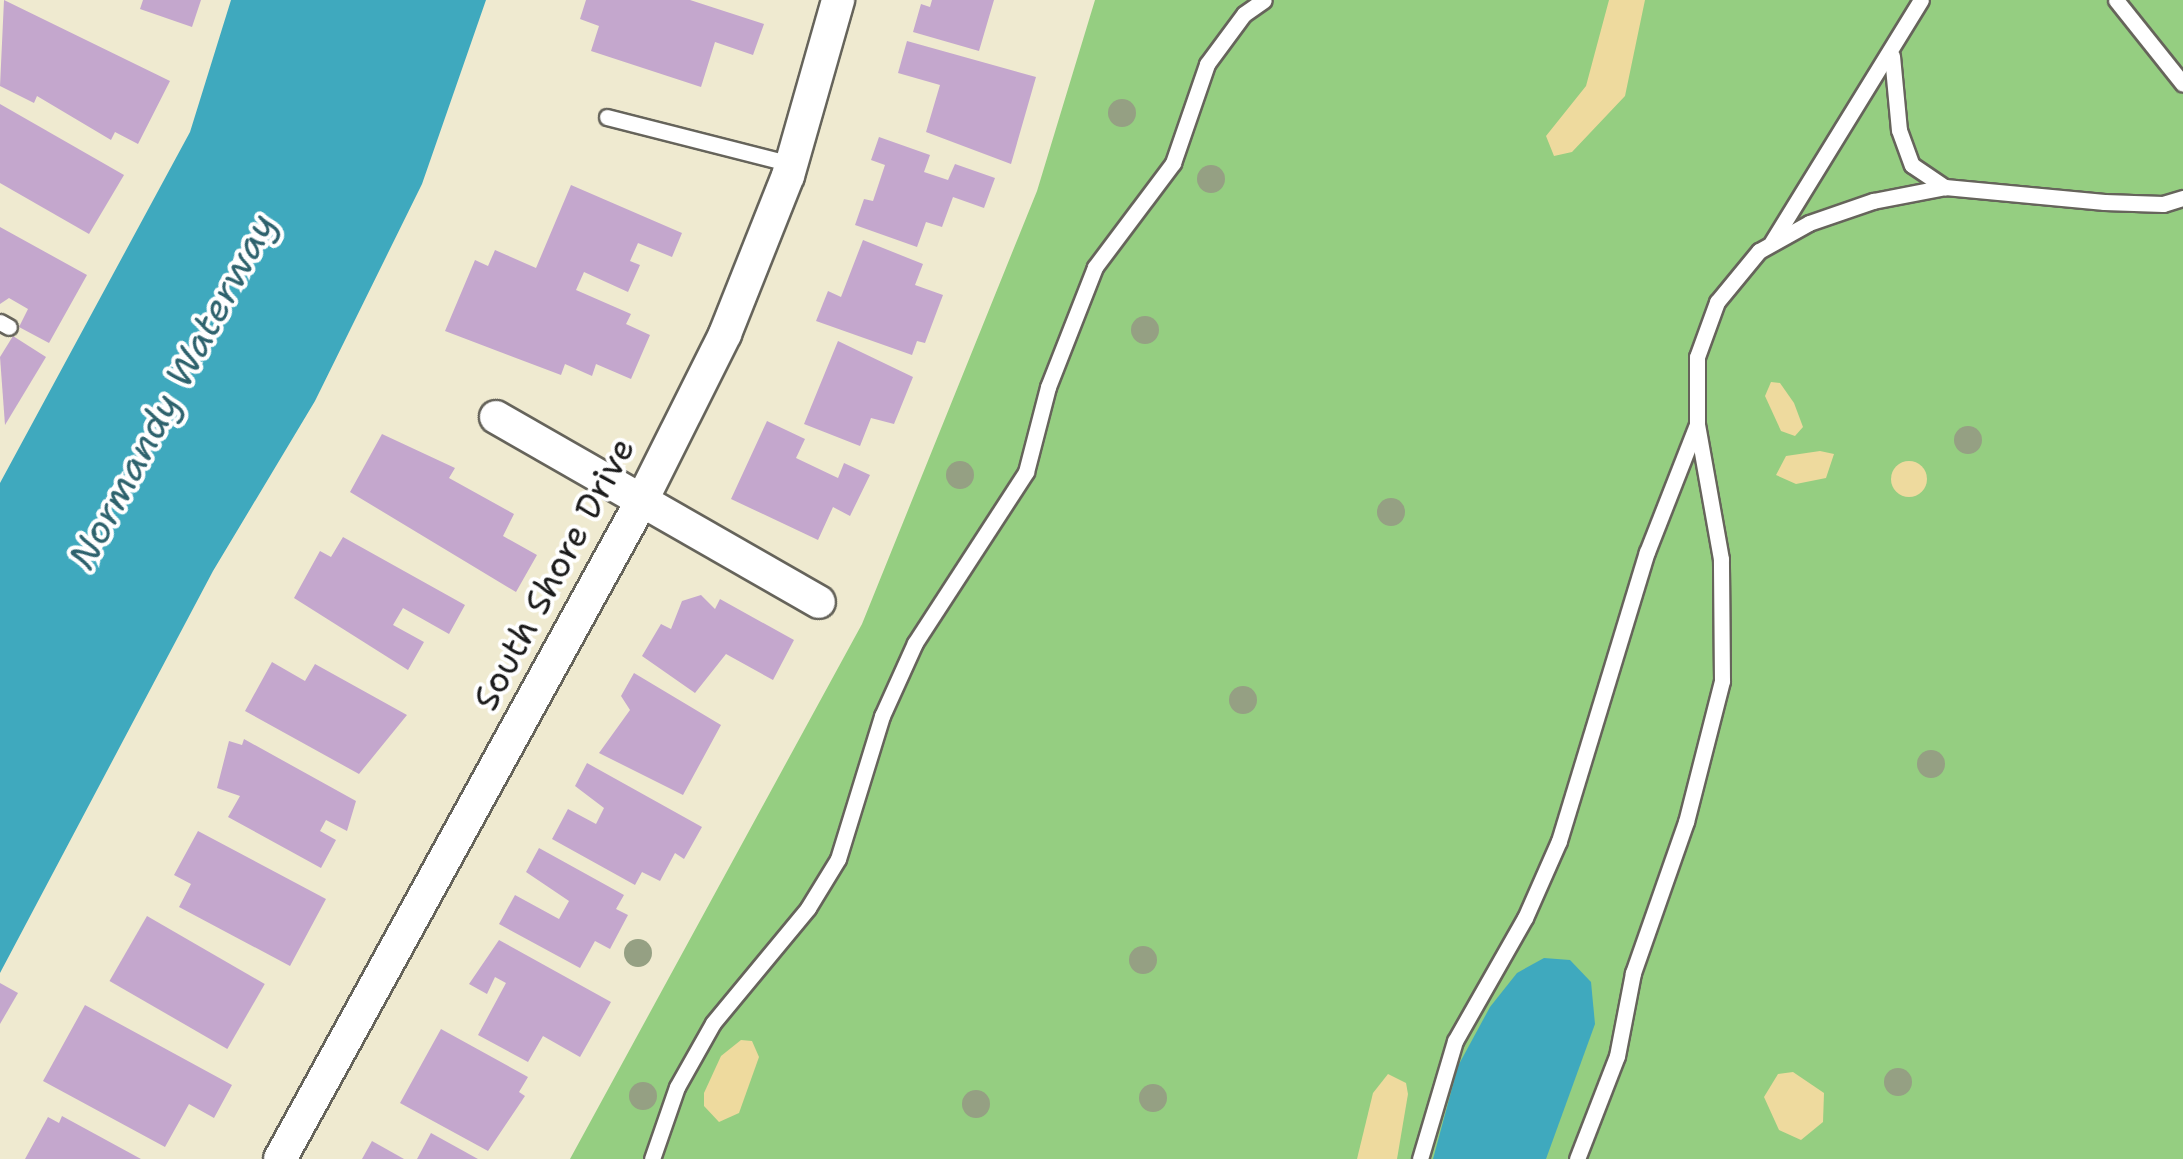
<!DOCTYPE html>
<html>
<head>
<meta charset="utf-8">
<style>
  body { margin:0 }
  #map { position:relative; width:2183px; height:1159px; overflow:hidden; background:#efead0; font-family:"Shantell Sans",sans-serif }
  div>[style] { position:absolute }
  .green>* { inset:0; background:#95ce81 }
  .sand>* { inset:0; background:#eeda9e }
  .round { border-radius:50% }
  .water>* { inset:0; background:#3fa9be }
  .building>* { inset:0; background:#c4a7cd; transform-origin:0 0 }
  .roads { filter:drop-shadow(2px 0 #66645b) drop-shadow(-2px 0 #66645b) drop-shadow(0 2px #66645b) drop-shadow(0 -2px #66645b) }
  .service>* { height:15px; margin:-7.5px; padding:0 7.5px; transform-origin:7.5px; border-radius:7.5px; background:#fff }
  .minor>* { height:32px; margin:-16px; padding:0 16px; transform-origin:16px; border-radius:16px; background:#fff }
  .trees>* { width:28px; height:28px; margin:-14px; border-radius:50%; background:#95a083 }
  span { translate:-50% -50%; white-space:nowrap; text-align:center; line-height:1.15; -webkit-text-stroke:8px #fff; paint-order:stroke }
  .street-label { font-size:35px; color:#1c1c1c }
  .water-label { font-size:38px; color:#2e626d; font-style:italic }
</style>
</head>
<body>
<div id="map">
  <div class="green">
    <i style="clip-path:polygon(1095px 0,2183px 0,2183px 1159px,570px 1159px,862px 624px,1037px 191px)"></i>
  </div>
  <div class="sand">
    <i style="clip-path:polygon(1609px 0,1645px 0,1625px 96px,1572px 152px,1554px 156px,1546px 136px,1586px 86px)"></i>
    <i style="clip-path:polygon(1771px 382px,1780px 383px,1794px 403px,1803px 427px,1795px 436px,1781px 431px,1765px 396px)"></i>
    <i style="clip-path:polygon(1820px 451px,1834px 454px,1826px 478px,1796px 484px,1776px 475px,1786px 456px)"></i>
    <i class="round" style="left:1891px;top:461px;width:36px;height:36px"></i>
    <i style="clip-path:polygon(741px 1040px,752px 1041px,759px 1057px,739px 1113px,719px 1122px,704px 1106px,704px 1093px,721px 1056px)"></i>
    <i style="clip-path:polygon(1793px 1072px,1824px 1093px,1823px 1122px,1801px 1140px,1779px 1130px,1764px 1097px,1778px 1074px)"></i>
    <i style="clip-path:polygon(1388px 1074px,1406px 1083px,1408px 1094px,1397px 1159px,1357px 1159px,1373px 1093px)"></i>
  </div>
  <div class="water">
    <i style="clip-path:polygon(231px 0,486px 0,422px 184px,315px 401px,213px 571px,0 973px,0 483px,190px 132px)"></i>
    <i style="clip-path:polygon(1544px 958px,1570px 960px,1591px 982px,1595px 1024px,1546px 1159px,1433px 1159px,1458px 1066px,1490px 1007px,1517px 973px)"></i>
  </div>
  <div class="building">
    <i style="clip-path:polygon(4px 0,170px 81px,138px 144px,115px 132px,111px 140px,37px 96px,34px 103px,0 86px)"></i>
    <i style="clip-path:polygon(143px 0,201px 0,192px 27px,140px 9px)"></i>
    <i style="clip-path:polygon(586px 0,690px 0,764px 24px,753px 55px,715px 42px,701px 87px,591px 51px,599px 26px,580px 19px)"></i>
    <i style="clip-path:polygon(932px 0,994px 0,979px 51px,913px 32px,921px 4px,930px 7px)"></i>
    <i style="clip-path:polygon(907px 41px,1036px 77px,1011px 164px,926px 132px,940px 85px,898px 73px)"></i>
    <i style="clip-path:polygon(0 104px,124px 175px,89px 234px,0 183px)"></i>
    <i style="clip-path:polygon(879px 137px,930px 155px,924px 172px,948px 180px,955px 164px,995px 178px,984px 208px,953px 197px,942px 227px,926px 222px,917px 247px,855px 225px,864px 199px,873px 201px,885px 165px,871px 160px)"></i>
    <i style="clip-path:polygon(571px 185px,682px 233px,672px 257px,638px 243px,630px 261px,640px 265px,628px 292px,584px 272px,576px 290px,631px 314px,626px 324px,650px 335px,631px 379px,596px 364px,592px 376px,565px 364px,561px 375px,445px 331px,475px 260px,488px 266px,495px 250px,536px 268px)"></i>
    <i style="clip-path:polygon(0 227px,87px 275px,49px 343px,19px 327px,28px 309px,9px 298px,0 304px)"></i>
    <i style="clip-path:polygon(863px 240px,923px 264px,915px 285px,943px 295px,925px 343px,917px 341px,912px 355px,816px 321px,828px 291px,841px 297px)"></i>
    <i style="clip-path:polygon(13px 336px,46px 357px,5px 425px,0 357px)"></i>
    <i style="clip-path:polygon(838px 341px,913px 377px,894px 424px,871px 418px,860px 446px,804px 424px)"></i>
    <i style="clip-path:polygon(767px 421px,805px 439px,796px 458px,838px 478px,844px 463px,870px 475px,850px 516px,833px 507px,818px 540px,731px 499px)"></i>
    <i style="clip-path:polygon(382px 434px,455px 468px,449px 478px,514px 514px,503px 536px,537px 555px,516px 592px,350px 492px)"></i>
    <i style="clip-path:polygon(343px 537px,465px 605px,449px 634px,403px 608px,393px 625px,424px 642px,408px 670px,294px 598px,320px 551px,331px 557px)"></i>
    <i style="clip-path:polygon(701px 595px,715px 609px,720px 599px,794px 640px,773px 680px,726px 654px,695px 693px,642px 656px,661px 624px,671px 629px,682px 601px)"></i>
    <i style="clip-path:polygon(272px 662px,305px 681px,315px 664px,407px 715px,359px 774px,245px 711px)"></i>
    <i style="clip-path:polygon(634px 673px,721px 725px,683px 795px,599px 753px,630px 710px,621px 696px)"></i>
    <i style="clip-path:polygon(244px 739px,356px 801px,347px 831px,326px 820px,320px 831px,336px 840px,321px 868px,228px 817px,240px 796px,217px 788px,229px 741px,242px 745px)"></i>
    <i style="clip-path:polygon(587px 763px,702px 827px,684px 859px,675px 853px,660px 881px,642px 872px,635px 885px,552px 839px,568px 809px,596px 824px,604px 808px,575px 786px)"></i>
    <i style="clip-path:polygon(198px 831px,326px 899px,290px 966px,179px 907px,191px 884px,174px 875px)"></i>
    <i style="clip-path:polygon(539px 848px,624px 895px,616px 909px,628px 915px,610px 949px,595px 941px,580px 968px,499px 924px,515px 895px,559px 919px,569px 901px,526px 872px)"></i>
    <i style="left:147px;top:916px;width:136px;height:75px;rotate:30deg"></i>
    <i style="clip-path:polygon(499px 940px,611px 1002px,580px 1057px,543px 1036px,528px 1062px,478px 1035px,506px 983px,495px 977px,487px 994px,469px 984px)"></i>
    <i style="clip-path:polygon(0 983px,18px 993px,0 1024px)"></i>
    <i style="clip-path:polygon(85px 1005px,232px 1085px,214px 1118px,189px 1104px,165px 1147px,43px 1081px)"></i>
    <i style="clip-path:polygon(441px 1029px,528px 1077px,519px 1092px,525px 1096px,488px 1151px,400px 1103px)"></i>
    <i style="clip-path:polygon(62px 1116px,141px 1159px,25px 1159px,48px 1117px,59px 1123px)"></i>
    <i style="clip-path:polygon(431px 1133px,478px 1159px,417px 1159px)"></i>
    <i style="clip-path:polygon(372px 1141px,404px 1159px,362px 1159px)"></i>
  </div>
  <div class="roads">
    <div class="service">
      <i style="left:2116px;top:0;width:107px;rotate:51.4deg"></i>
      <i style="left:1892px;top:56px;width:74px;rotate:84.6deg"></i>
      <i style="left:1899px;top:130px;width:37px;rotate:70deg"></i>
      <i style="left:1912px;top:165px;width:40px;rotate:34deg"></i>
      <i style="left:607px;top:117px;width:190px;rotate:14.3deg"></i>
      <i style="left:1772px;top:242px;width:284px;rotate:-58.4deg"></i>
      <i style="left:0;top:322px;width:10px;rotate:29deg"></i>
      <i style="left:652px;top:1159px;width:76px;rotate:-70.9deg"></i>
      <i style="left:677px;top:1087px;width:73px;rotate:-60.6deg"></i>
      <i style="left:713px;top:1023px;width:149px;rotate:-50.4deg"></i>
      <i style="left:808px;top:908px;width:57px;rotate:-58.5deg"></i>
      <i style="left:838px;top:859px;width:150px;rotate:-72.9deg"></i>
      <i style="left:882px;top:716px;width:80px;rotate:-65.7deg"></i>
      <i style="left:915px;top:643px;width:204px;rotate:-57deg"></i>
      <i style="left:1026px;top:472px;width:88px;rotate:-75.5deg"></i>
      <i style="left:1048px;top:387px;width:129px;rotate:-68.6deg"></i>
      <i style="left:1095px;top:267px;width:130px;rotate:-53.1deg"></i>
      <i style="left:1173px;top:163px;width:105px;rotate:-71deg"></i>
      <i style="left:1207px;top:64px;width:62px;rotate:-53.5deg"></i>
      <i style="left:1244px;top:14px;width:24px;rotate:-35deg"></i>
      <i style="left:1420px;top:1159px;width:123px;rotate:-73.5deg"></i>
      <i style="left:1455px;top:1041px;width:142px;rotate:-60.4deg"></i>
      <i style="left:1525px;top:918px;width:84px;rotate:-66.2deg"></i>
      <i style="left:1559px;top:841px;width:302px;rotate:-73.1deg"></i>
      <i style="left:1647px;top:552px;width:134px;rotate:-68.6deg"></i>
      <i style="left:1577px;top:1159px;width:110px;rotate:-68.8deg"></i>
      <i style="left:1617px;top:1056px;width:85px;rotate:-79.1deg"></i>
      <i style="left:1633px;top:973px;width:160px;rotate:-70.7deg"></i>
      <i style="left:1686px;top:822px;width:146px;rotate:-75.7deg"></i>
      <i style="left:1722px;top:681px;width:122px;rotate:-90.5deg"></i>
      <i style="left:1721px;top:559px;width:137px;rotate:-100.1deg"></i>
      <i style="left:1697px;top:424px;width:67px;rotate:-90deg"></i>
      <i style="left:1697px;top:357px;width:59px;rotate:-70deg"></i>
      <i style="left:1717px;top:302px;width:66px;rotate:-50.5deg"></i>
      <i style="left:1759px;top:251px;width:57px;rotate:-29.2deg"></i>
      <i style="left:1809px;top:223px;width:68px;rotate:-19deg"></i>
      <i style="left:1873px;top:201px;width:73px;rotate:-11deg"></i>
      <i style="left:1945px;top:187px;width:160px;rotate:5.4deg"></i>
      <i style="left:2104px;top:202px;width:59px;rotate:1.9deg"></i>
      <i style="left:2163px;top:204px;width:21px;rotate:-17deg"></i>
    </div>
    <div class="minor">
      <i style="left:496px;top:417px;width:372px;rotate:29.8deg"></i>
      <i style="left:280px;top:1159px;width:747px;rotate:-61.21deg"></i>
      <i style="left:640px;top:504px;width:190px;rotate:-63.4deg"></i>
      <i style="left:725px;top:334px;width:170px;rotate:-68.3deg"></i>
      <i style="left:788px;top:176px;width:183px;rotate:-74.1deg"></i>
    </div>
  </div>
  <div class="trees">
    <i style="left:1122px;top:113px"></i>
    <i style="left:1211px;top:179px"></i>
    <i style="left:1145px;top:330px"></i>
    <i style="left:1968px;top:440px"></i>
    <i style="left:960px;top:475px"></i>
    <i style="left:1391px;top:512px"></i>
    <i style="left:1243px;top:700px"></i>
    <i style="left:1931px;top:764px"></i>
    <i style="left:638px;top:953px"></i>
    <i style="left:1143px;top:960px"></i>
    <i style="left:1898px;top:1082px"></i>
    <i style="left:643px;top:1096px"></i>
    <i style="left:1153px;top:1098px"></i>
    <i style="left:976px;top:1104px"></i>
  </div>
  <div class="street-label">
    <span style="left:554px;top:574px;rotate:-62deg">South Shore Drive</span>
  </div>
  <div class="water-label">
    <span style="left:172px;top:391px;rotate:-62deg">Normandy Waterway</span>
  </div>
</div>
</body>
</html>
